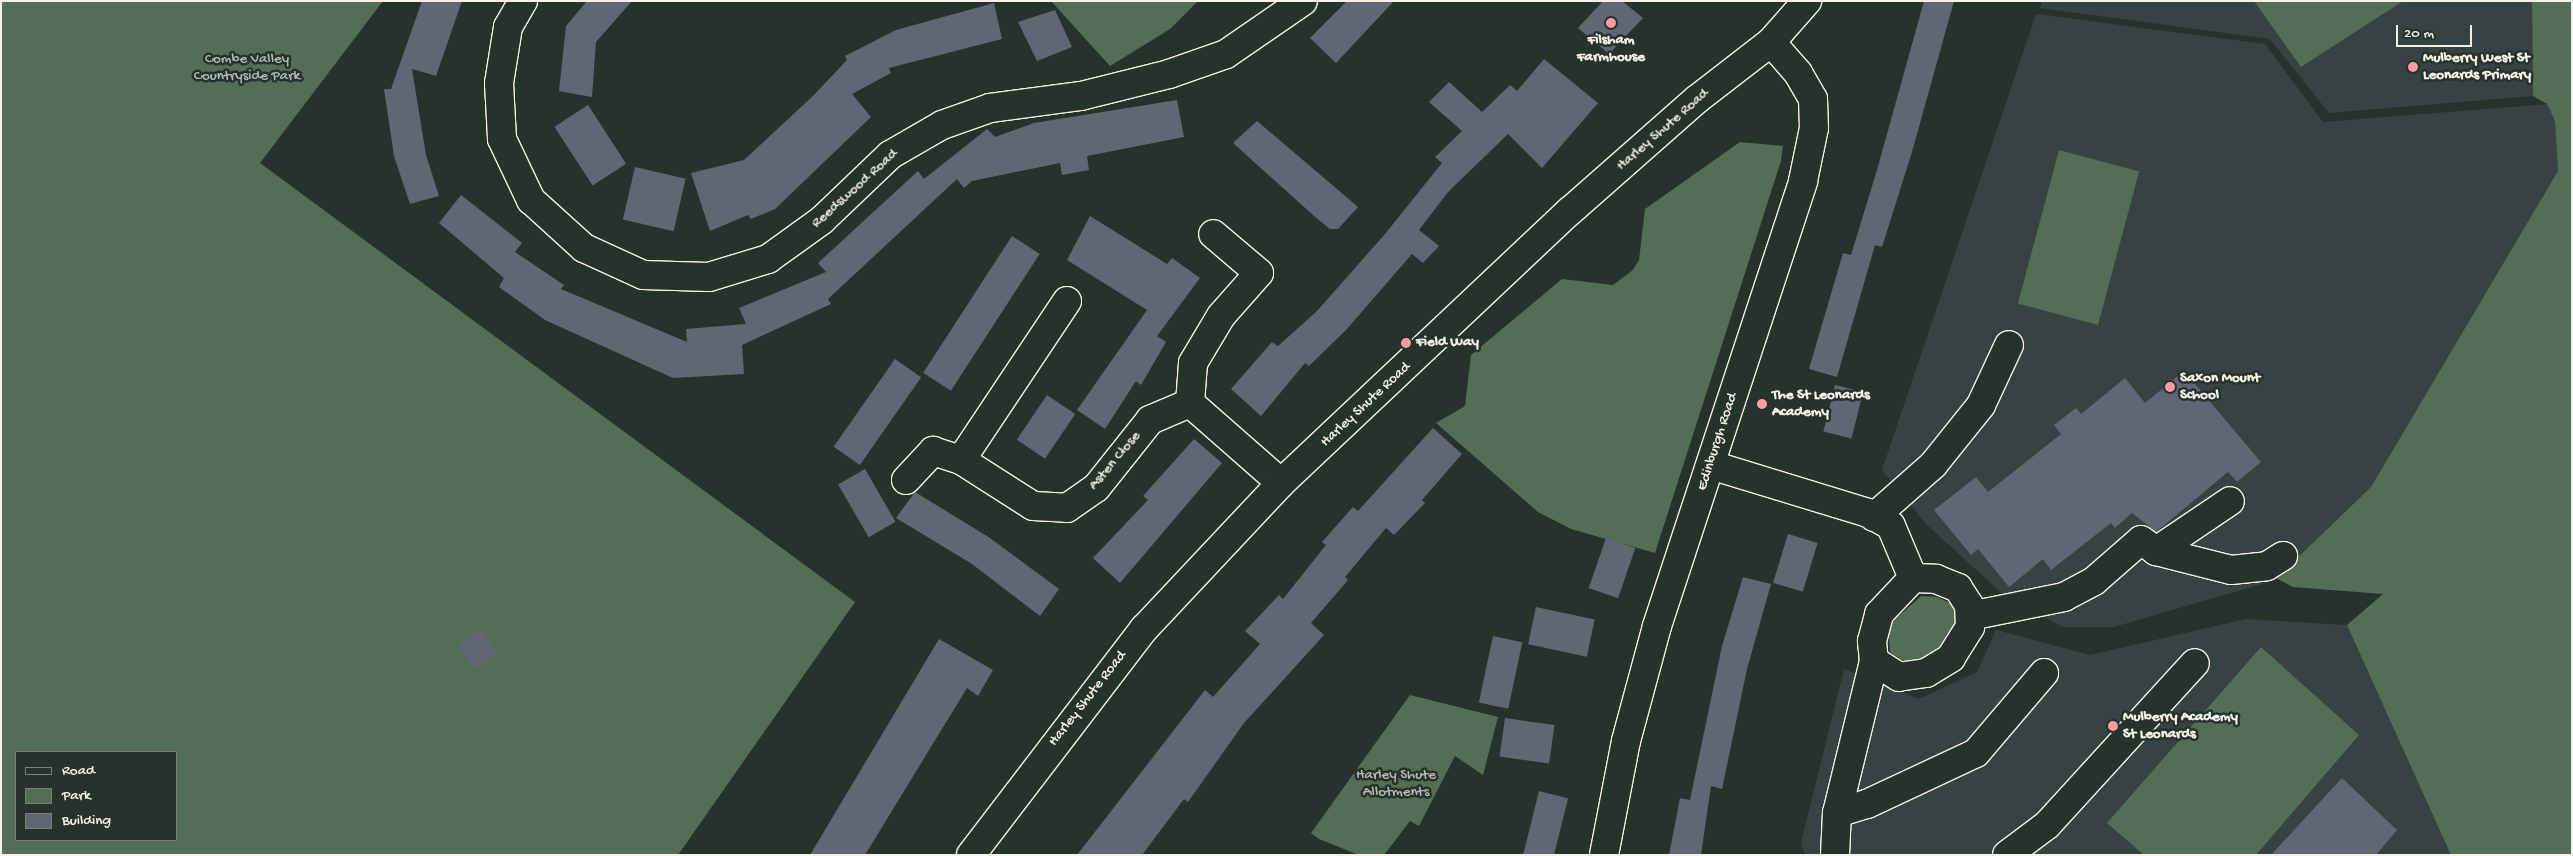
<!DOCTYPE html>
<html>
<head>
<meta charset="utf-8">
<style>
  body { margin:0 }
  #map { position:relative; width:2573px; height:856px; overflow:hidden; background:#26332d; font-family:"Gochi Hand",sans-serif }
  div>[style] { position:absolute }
  .built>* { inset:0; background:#374242 }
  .green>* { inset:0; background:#536e55; transform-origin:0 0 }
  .building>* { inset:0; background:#606673; transform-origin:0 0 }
  .roads { filter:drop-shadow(1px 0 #f4f1e8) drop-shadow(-1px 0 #f4f1e8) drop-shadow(0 1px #f4f1e8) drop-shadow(0 -1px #f4f1e8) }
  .minor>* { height:28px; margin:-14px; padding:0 14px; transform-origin:14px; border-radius:14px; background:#26332d }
  .major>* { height:28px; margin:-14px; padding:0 14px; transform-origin:14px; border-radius:14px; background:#26332d }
  .dots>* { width:14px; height:14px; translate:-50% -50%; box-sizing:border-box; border:2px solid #26332d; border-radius:50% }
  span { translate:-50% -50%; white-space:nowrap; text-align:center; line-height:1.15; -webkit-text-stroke:5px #26332d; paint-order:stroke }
  .poi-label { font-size:15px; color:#f4f1e8; font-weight:700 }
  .left { translate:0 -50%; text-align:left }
  .park-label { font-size:15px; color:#b4bdad }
  .street-label { font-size:15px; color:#f4f1e8 }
  .frame { position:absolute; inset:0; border:2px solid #f4f1e8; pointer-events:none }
  .legend { position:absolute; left:15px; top:751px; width:162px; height:90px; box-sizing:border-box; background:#26332d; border:1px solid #787f78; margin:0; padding:6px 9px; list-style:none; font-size:15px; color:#f4f1e8 }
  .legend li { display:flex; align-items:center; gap:10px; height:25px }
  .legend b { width:25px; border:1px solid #787f78 }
  .scale { position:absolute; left:2396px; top:25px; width:76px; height:22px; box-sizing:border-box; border:2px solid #f4f1e8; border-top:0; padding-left:6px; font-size:15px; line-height:18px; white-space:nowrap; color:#f4f1e8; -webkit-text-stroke:4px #26332d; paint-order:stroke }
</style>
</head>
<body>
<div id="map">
  <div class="built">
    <i style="clip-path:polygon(2042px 1px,2532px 1px,2533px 96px,2329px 113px,2270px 39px,2040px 8px)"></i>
    <i style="clip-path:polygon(2036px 14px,2265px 44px,2323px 122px,2547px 104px,2555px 121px,2558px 172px,2371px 487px,2272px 581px,2114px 627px,2063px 627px,2007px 598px,1925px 523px,1882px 470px)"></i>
    <i style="clip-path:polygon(2246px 619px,2347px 625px,2409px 753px,2451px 855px,1805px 855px,1801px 843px,1844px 669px,1919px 699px,1977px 672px,1996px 630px,2090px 655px)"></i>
  </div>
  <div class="green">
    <i style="clip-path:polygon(evenodd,1px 1px,383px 1px,260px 163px,855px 602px,678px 855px,1px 855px,1px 1px,16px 752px,176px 752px,176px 840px,16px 840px,16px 752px)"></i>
    <i style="clip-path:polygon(1051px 1px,1198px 1px,1170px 29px,1110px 66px)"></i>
    <i style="clip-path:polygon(2254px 1px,2403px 1px,2301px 67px)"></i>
    <i style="clip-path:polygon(2532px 1px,2572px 1px,2572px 855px,2451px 855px,2347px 625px,2383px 594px,2293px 587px,2276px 578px,2371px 487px,2558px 171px,2555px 121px,2547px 104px,2533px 96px)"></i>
    <i style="clip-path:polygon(1740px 142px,1783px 146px,1781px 161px,1655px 553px,1571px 529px,1538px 512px,1436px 423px,1465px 406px,1471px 355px,1562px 279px,1613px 285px,1633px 270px,1639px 260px,1645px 209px)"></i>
    <i style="left:2059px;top:150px;width:83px;height:159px;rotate:15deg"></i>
    <i style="clip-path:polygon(1921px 596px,1937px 597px,1952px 604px,1958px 616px,1944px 650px,1929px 658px,1903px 661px,1890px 652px,1888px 626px)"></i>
    <i style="clip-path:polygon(2261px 647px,2359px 735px,2256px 855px,2144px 855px,2107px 823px)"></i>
    <i style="clip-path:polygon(1410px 695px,1498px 717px,1483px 775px,1455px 756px,1419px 826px,1410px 821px,1384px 855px,1359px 855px,1319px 839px,1311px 833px)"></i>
  </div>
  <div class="building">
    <i style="clip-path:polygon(422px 1px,462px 1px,436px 76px,412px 69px,426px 155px,439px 196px,410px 204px,394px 156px,384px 89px,391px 89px)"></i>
    <i style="clip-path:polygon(587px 1px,632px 1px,596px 42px,592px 97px,559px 91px,566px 26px)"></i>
    <i style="clip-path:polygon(1347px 1px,1394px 1px,1336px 63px,1310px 38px)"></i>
    <i style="clip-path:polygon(1603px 1px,1622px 1px,1643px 18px,1609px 54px,1578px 28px)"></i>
    <i style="clip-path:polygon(1924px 1px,1954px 1px,1912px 152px,1882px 247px,1875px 245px,1837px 377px,1809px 369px,1843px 253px,1851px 255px,1877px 170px)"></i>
    <i style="clip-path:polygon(994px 3px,1002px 39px,889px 68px,891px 73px,852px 94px,871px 117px,775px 209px,751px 219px,748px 215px,710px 231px,691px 173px,744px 160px,813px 96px,847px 60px,845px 56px,896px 30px)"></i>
    <i style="clip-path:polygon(1055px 10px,1072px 47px,1037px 61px,1018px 22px)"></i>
    <i style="clip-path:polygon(1544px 59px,1598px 103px,1542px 168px,1508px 134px,1448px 192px,1419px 230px,1439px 246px,1423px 263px,1412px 254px,1346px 330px,1309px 366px,1305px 363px,1261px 416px,1231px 389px,1272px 342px,1278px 346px,1317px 311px,1385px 234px,1442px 163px,1435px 157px,1462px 131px,1429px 102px,1449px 82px,1482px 112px,1510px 85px,1517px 91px)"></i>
    <i style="clip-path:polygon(1177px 100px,1184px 137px,1087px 156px,1089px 170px,1062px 175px,1060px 163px,972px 181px,964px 188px,957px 179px,828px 299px,831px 304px,742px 345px,744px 374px,673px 378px,545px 320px,499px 287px,504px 278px,439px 223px,461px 195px,522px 243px,515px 252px,564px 285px,561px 289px,687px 342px,686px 329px,746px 324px,739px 308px,826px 272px,818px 263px,918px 171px,924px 179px,987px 129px,995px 137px,1034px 123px)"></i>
    <i style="left:588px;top:105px;width:70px;height:40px;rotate:57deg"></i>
    <i style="clip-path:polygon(1257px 121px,1358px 207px,1338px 229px,1330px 229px,1314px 216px,1233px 143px)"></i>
    <i style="left:635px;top:167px;width:52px;height:54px;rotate:13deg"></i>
    <i style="clip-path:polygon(1090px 216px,1167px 264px,1172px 258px,1200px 278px,1157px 336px,1166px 342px,1141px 385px,1136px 381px,1105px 429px,1077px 410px,1147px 310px,1067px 260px)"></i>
    <i style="left:1012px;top:236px;width:33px;height:163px;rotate:33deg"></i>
    <i style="left:895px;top:359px;width:32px;height:107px;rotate:35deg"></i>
    <i style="clip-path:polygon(2184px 371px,2261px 462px,2237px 482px,2228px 472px,2156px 532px,2132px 513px,2115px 528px,2111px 523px,2051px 570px,2043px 559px,2009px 587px,1978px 549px,1971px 555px,1934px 510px,1976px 477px,1988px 492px,2061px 434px,2054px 425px,2076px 408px,2081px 414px,2125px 378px,2145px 403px)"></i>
    <i style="left:1835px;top:385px;width:29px;height:48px;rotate:14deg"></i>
    <i style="left:1047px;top:395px;width:34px;height:54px;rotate:34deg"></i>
    <i style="clip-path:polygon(1433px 428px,1462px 454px,1422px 500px,1425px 503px,1394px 535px,1386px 528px,1345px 577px,1348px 580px,1311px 623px,1324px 635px,1244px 723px,1188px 802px,1184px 799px,1142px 855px,1077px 855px,1205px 690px,1213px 697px,1260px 644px,1245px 631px,1279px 595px,1283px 599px,1326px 545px,1322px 542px,1353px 507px,1358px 511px)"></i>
    <i style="clip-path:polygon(1194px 439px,1222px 463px,1120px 583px,1093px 558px,1148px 500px,1143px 496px)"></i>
    <i style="left:865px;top:469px;width:61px;height:31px;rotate:60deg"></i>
    <i style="clip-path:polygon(915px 492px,990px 538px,1059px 589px,1040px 616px,972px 564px,896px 518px)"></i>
    <i style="left:1788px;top:534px;width:31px;height:51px;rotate:17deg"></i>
    <i style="left:1606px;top:538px;width:31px;height:53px;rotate:19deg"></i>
    <i style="clip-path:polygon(1743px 577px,1771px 584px,1747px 669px,1722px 789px,1711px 786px,1701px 855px,1669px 855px,1680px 798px,1690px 800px,1722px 646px)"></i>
    <i style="left:1536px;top:607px;width:60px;height:38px;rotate:12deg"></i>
    <i style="left:481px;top:629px;width:30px;height:28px;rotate:56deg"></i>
    <i style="left:1493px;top:636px;width:30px;height:68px;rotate:12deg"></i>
    <i style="clip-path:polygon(939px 639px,993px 670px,978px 696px,967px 688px,865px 855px,810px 855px)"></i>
    <i style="left:1505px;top:718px;width:50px;height:39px;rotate:8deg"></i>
    <i style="clip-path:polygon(2342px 778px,2397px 830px,2376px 855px,2271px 855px)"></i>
    <i style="left:1539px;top:791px;width:30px;height:65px;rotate:14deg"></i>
  </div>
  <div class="roads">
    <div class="minor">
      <i style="left:523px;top:1px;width:30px;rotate:120deg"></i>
      <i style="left:508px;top:27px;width:57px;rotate:99.1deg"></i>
      <i style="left:499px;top:83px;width:56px;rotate:86.9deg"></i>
      <i style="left:502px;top:139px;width:68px;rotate:64.6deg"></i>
      <i style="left:531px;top:200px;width:72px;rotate:42.2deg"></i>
      <i style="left:584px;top:248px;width:65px;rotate:24.6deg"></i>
      <i style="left:643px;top:275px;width:66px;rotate:1.7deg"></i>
      <i style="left:709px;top:277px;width:62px;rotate:-17deg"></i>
      <i style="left:768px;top:259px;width:67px;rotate:-35.8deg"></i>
      <i style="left:822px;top:220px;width:94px;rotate:-43.7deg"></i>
      <i style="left:890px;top:155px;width:60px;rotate:-30deg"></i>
      <i style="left:942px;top:125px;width:51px;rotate:-19.5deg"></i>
      <i style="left:990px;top:108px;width:92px;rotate:-7.5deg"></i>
      <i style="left:1081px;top:96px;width:91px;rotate:-14deg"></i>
      <i style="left:1169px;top:74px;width:60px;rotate:-19.3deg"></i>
      <i style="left:1226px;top:54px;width:93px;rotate:-34.5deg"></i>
      <i style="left:1190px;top:403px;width:121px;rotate:41.3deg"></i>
      <i style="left:961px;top:460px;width:85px;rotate:32.6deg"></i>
      <i style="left:1033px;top:506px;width:34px;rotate:3deg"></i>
      <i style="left:1067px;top:508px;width:35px;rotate:-35deg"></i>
      <i style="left:1096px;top:488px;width:87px;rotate:-51.5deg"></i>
      <i style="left:1150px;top:420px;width:43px;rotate:-23deg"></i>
      <i style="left:1190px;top:403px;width:40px;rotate:-85.7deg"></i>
      <i style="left:1193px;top:363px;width:55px;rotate:-59.2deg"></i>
      <i style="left:1221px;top:316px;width:57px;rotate:-48.5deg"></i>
      <i style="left:1259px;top:273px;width:60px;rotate:-139.7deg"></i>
      <i style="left:1711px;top:465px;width:164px;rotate:17deg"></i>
      <i style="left:1868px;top:513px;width:26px;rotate:29deg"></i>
      <i style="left:1891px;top:526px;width:56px;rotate:67.1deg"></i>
      <i style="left:906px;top:480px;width:40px;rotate:-47deg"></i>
      <i style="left:933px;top:451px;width:29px;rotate:18deg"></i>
      <i style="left:961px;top:460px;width:191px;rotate:-56.3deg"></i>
      <i style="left:1874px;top:517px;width:79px;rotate:-41.4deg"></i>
      <i style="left:1933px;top:465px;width:77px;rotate:-51.3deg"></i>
      <i style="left:1981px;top:405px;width:66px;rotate:-65deg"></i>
      <i style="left:2156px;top:551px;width:77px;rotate:14.2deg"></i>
      <i style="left:2231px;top:570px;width:36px;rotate:-6deg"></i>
      <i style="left:2267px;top:566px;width:19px;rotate:-32deg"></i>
      <i style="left:1913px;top:578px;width:23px;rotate:2deg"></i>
      <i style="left:1936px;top:579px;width:24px;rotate:22deg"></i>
      <i style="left:1958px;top:588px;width:20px;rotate:57deg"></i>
      <i style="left:1969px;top:605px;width:22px;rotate:87deg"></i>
      <i style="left:1970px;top:627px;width:36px;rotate:122deg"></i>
      <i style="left:1951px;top:658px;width:29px;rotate:149deg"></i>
      <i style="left:1926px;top:673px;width:27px;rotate:172deg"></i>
      <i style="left:1899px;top:677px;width:30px;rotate:-147deg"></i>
      <i style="left:1874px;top:661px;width:20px;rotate:-96deg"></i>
      <i style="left:1872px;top:641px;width:28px;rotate:-75deg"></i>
      <i style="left:1879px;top:614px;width:50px;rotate:-46.6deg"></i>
      <i style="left:1970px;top:616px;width:96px;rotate:-11.4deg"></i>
      <i style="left:2064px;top:597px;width:34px;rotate:-28deg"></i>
      <i style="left:2094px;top:581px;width:62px;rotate:-41.1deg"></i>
      <i style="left:2141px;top:540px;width:19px;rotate:36deg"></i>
      <i style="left:2156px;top:551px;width:89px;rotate:-34deg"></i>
      <i style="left:1837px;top:813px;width:31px;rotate:-17deg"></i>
      <i style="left:1867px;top:804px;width:120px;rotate:-25.1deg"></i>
      <i style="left:1976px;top:753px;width:105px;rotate:-49.6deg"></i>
      <i style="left:1604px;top:855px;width:116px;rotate:-79.1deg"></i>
      <i style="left:1626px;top:741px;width:119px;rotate:-74.9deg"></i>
      <i style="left:1657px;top:626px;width:468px;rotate:-71.8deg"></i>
      <i style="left:1803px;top:181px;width:54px;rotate:-78.3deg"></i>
      <i style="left:1814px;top:128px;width:29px;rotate:-92deg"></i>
      <i style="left:1813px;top:99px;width:30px;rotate:-120deg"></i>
      <i style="left:1798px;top:73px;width:41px;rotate:-131.1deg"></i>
      <i style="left:1835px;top:855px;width:42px;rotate:-87.3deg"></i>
      <i style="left:1837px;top:813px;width:156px;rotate:-76.3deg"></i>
      <i style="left:2007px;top:855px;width:50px;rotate:-36.9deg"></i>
      <i style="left:2047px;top:825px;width:219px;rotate:-47.6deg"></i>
    </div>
    <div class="major">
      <i style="left:971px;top:855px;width:285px;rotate:-52.6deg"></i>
      <i style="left:1144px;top:629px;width:200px;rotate:-46.8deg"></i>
      <i style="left:1281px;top:483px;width:397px;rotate:-43.3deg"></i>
      <i style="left:1570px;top:211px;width:168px;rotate:-41.4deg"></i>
      <i style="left:1696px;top:100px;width:95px;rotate:-37.7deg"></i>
      <i style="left:1771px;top:42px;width:55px;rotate:-48.7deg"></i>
    </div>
  </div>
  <div class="dots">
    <i style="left:1611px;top:23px;background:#ff9aa2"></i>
    <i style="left:2413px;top:67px;background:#ff9aa2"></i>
    <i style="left:1406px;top:343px;background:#ff9aa2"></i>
    <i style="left:2170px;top:387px;background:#ff9aa2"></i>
    <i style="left:1762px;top:404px;background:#ff9aa2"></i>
    <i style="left:2113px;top:726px;background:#ff9aa2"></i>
  </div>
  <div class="poi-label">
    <span style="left:1611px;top:49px">Filsham<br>Farmhouse</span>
    <span class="left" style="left:2423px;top:67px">Mulberry West St<br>Leonards Primary</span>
    <span class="left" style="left:1416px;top:343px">Field Way</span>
    <span class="left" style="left:2180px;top:387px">Saxon Mount<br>School</span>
    <span class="left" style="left:1772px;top:404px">The St Leonards<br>Academy</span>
    <span class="left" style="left:2123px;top:726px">Mulberry Academy<br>St Leonards</span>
  </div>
  <div class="park-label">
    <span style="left:247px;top:68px">Combe Valley<br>Countryside Park</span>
    <span style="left:1396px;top:784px">Harley Shute<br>Allotments</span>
  </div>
  <div class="street-label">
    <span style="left:1663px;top:130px;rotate:-41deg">Harley Shute Road</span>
    <span style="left:855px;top:189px;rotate:-42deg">Reedswood Road</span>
    <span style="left:1366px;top:405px;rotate:-43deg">Harley Shute Road</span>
    <span style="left:1718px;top:442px;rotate:-72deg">Edinburgh Road</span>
    <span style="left:1115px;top:461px;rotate:-50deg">Asten Close</span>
    <span style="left:1088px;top:699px;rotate:-52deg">Harley Shute Road</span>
  </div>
  <div class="frame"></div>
  <ul class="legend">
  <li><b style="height:6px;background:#26332d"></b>Road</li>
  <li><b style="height:14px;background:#536e55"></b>Park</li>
  <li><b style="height:14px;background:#606673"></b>Building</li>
  </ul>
  <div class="scale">20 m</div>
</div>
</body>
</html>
